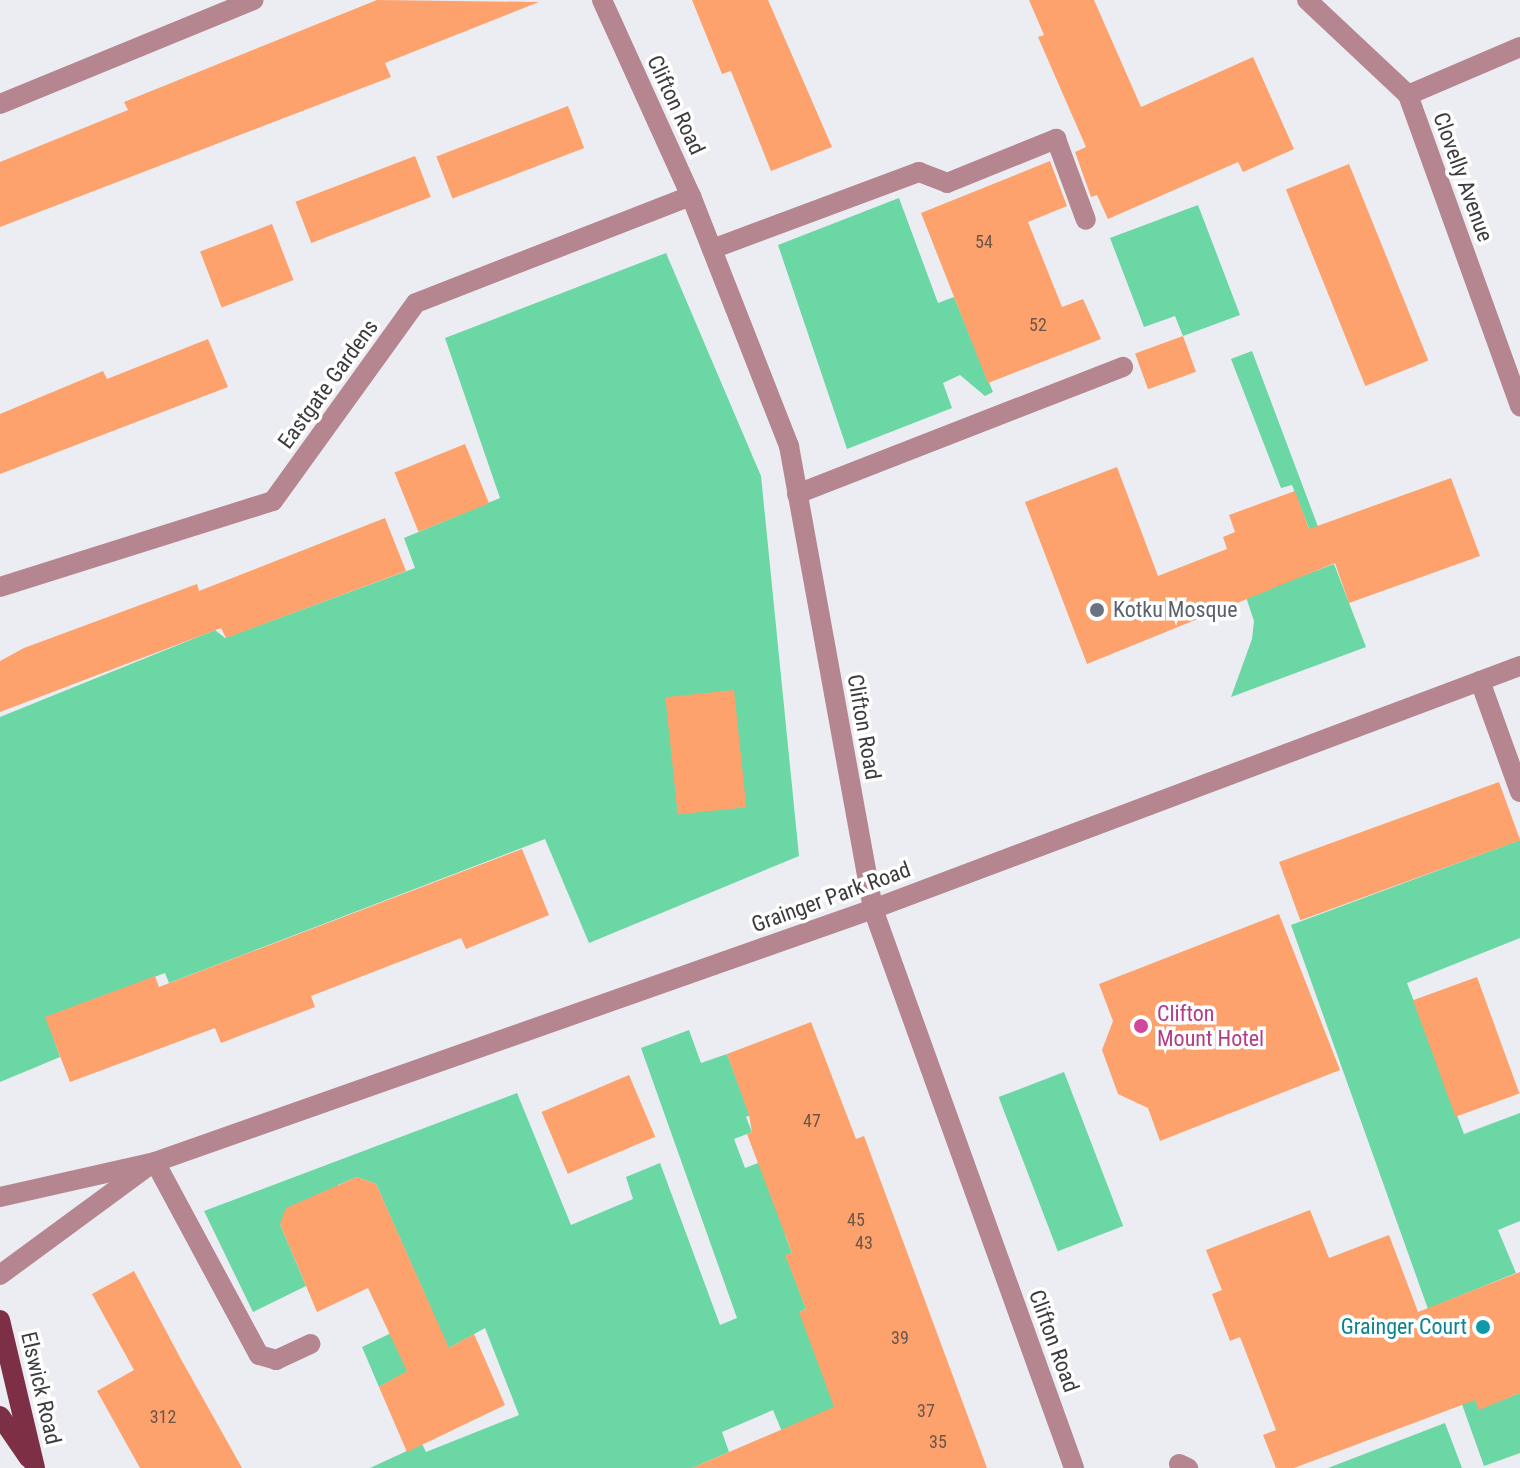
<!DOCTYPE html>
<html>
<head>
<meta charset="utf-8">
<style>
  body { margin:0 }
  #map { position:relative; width:1520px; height:1468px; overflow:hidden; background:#ececf3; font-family:"Roboto Condensed",sans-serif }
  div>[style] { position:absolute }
  .green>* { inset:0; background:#6ad7a4; transform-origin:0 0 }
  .building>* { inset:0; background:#fda26c; transform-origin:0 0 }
  .minor>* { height:20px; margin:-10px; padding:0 10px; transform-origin:10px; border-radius:10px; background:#b58690 }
  .major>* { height:20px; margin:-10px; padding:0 10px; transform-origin:10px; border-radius:10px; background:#7d2f46 }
  .dots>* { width:22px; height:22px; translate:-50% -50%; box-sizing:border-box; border:4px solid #fff; border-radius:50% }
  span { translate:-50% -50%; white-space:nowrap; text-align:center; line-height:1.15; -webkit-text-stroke:7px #fff; paint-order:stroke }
  .number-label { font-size:18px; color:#6c564a }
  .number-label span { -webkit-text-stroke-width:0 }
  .street-label { font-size:22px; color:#3c3c3e }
  .worship-label { font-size:22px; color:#5b616d }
  .left { translate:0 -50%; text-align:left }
  .hotel-label { font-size:22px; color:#b23c85 }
  .culture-label { font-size:22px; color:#0d838f }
  .right { translate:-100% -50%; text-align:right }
</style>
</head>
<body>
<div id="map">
  <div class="green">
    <i style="clip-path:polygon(899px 198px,938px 303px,954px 297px,993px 392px,985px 396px,960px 375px,943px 383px,952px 408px,847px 449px,778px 245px)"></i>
    <i style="clip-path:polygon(1198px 205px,1240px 315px,1183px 336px,1175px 316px,1144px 327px,1110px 238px)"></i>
    <i style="clip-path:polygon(666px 253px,761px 476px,799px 856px,589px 943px,545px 839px,169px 983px,165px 973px,46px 1017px,60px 1057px,0 1082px,0 717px,215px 630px,225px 638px,415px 568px,404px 538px,500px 498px,445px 338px)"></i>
    <i style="clip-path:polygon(1252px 351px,1326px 548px,1318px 551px,1292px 485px,1281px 488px,1231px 359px)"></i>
    <i style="clip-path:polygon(1334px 564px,1366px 647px,1231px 697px,1252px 639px,1254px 621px,1246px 597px)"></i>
    <i style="clip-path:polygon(1520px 840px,1520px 938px,1407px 983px,1464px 1134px,1520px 1113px,1520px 1221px,1498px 1230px,1516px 1273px,1437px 1305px,1479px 1409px,1520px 1393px,1520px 1453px,1484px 1466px,1291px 925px)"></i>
    <i style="clip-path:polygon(689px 1030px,701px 1063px,727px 1054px,746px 1105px,769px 1108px,746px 1117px,752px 1132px,734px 1139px,745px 1168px,758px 1163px,799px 1229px,785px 1235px,792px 1253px,786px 1256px,806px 1309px,799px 1312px,870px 1372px,797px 1468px,773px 1410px,722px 1432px,729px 1452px,692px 1468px,370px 1468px,422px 1444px,426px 1452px,519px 1415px,485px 1328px,379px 1387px,362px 1347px,433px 1313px,376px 1184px,357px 1177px,338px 1185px,332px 1204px,280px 1224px,306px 1286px,253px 1312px,204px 1211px,517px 1093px,571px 1225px,633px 1199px,626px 1177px,660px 1163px,720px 1325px,737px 1318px,641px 1048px)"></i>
    <i style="left:1064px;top:1072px;width:165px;height:70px;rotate:69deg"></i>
    <i style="clip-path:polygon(1445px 1423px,1462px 1468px,1328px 1468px)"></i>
  </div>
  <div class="building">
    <i style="clip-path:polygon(377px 0,539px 2px,385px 63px,391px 77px,0 227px,0 162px,128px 110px,124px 102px)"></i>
    <i style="clip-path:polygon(692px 0,768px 0,832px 147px,771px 171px,731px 71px,722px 74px)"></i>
    <i style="clip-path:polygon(1029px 0,1094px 0,1141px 107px,1253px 57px,1294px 149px,1243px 172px,1238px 162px,1108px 219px,1097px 195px,1091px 197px,1075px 152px,1086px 147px,1038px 37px,1044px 35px)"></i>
    <i style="left:568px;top:106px;width:45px;height:141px;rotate:69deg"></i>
    <i style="left:415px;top:156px;width:44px;height:128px;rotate:69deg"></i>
    <i style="clip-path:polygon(1050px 161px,1067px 206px,1028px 222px,1062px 307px,1083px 299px,1101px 339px,988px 383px,921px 213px)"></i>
    <i style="left:1349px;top:164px;width:212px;height:68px;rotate:68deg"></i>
    <i style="left:272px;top:224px;width:60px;height:77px;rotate:69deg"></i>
    <i style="left:1183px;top:336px;width:38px;height:51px;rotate:70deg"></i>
    <i style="clip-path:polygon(208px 339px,228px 387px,0 474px,0 414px,103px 371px,107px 379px)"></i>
    <i style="left:465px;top:444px;width:64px;height:76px;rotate:68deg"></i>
    <i style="clip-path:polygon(1117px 467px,1158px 576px,1227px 549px,1223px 537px,1235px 532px,1229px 515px,1295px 491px,1309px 529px,1451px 478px,1480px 556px,1349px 603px,1335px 563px,1087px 664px,1025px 502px)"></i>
    <i style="clip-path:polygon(385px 518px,406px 571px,226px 638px,221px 628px,0 712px,0 661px,24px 648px,197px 584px,199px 591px)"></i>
    <i style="left:734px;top:690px;width:118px;height:69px;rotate:84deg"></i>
    <i style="left:1499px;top:782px;width:62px;height:234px;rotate:70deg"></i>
    <i style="clip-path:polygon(522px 849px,549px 915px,466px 949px,461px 938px,311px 996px,315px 1007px,221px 1043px,215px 1028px,70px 1082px,45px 1017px,155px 976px,159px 987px)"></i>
    <i style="clip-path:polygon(1279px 914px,1340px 1070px,1160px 1141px,1148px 1108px,1118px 1094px,1102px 1050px,1113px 1021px,1099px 984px)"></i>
    <i style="left:1477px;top:977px;width:124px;height:68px;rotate:70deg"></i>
    <i style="clip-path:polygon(811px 1022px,856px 1139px,864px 1136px,987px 1468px,692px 1468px,834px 1407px,799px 1312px,806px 1309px,785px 1255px,792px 1253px,747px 1134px,752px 1132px,749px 1115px,727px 1054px)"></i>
    <i style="left:629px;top:1075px;width:67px;height:95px;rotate:67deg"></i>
    <i style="clip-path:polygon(357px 1177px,376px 1184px,449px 1348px,474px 1334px,505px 1405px,407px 1452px,379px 1387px,407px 1371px,368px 1288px,317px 1312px,280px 1224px,286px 1208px)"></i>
    <i style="clip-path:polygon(1310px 1210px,1329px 1258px,1389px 1235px,1418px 1312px,1520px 1272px,1520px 1393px,1479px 1410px,1475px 1400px,1294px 1468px,1276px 1468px,1263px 1435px,1276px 1430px,1240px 1337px,1230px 1341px,1212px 1294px,1222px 1290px,1206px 1250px)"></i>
    <i style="clip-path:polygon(134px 1271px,182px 1361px,242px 1468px,140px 1468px,97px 1391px,134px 1370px,92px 1294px)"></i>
  </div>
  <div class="minor">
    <i style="left:602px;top:0;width:215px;rotate:65.6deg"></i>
    <i style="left:691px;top:196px;width:269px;rotate:68.6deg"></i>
    <i style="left:789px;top:446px;width:471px;rotate:79.7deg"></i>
    <i style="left:873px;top:909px;width:594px;rotate:70.22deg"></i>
    <i style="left:1307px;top:0;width:139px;rotate:43.2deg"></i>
    <i style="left:1408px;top:95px;width:331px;rotate:70.2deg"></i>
    <i style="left:1408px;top:95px;width:122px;rotate:-23.2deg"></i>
    <i style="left:0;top:104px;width:274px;rotate:-22.3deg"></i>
    <i style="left:712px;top:249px;width:221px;rotate:-20.4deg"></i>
    <i style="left:919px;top:172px;width:30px;rotate:21deg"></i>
    <i style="left:947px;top:183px;width:118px;rotate:-22deg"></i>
    <i style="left:1056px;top:139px;width:86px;rotate:69.7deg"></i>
    <i style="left:797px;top:494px;width:350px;rotate:-21.3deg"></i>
    <i style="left:0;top:587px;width:286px;rotate:-17.5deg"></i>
    <i style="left:273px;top:501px;width:244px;rotate:-54.2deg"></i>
    <i style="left:416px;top:303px;width:295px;rotate:-21.3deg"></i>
    <i style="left:1480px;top:681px;width:118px;rotate:70.2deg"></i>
    <i style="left:155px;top:1162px;width:219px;rotate:61.7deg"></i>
    <i style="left:259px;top:1355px;width:18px;rotate:16deg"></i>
    <i style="left:276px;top:1360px;width:38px;rotate:-25deg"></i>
    <i style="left:0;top:1197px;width:159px;rotate:-12.7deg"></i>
    <i style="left:155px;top:1162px;width:761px;rotate:-19.41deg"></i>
    <i style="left:873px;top:909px;width:691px;rotate:-20.59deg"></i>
    <i style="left:0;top:1275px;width:187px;rotate:-36.3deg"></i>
    <i style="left:1179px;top:1464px;width:10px;rotate:24deg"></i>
  </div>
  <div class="major">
    <i style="left:0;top:1320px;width:152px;rotate:76.7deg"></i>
    <i style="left:0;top:1416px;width:51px;rotate:55.4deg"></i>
  </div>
  <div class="dots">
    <i style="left:1097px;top:610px;background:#6b7280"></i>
    <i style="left:1141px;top:1026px;background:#d1479c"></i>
    <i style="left:1483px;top:1327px;background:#0f9aa8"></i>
  </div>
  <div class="number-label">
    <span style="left:984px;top:242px">54</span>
    <span style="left:1038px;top:325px">52</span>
    <span style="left:812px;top:1121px">47</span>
    <span style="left:856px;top:1220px">45</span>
    <span style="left:864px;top:1243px">43</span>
    <span style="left:900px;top:1338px">39</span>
    <span style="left:926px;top:1411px">37</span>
    <span style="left:163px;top:1417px">312</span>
    <span style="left:938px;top:1442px">35</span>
  </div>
  <div class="street-label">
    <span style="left:676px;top:105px;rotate:65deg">Clifton Road</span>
    <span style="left:1463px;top:177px;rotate:70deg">Clovelly Avenue</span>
    <span style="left:328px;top:384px;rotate:-54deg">Eastgate Gardens</span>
    <span style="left:864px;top:727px;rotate:80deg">Clifton Road</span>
    <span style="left:831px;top:897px;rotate:-20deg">Grainger Park Road</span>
    <span style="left:1054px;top:1341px;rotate:70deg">Clifton Road</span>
    <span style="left:41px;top:1388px;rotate:77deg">Elswick Road</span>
  </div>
  <div class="worship-label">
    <span class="left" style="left:1113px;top:610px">Kotku Mosque</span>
  </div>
  <div class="hotel-label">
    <span class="left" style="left:1157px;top:1026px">Clifton<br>Mount Hotel</span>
  </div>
  <div class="culture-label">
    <span class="right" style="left:1467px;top:1327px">Grainger Court</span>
  </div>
</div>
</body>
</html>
